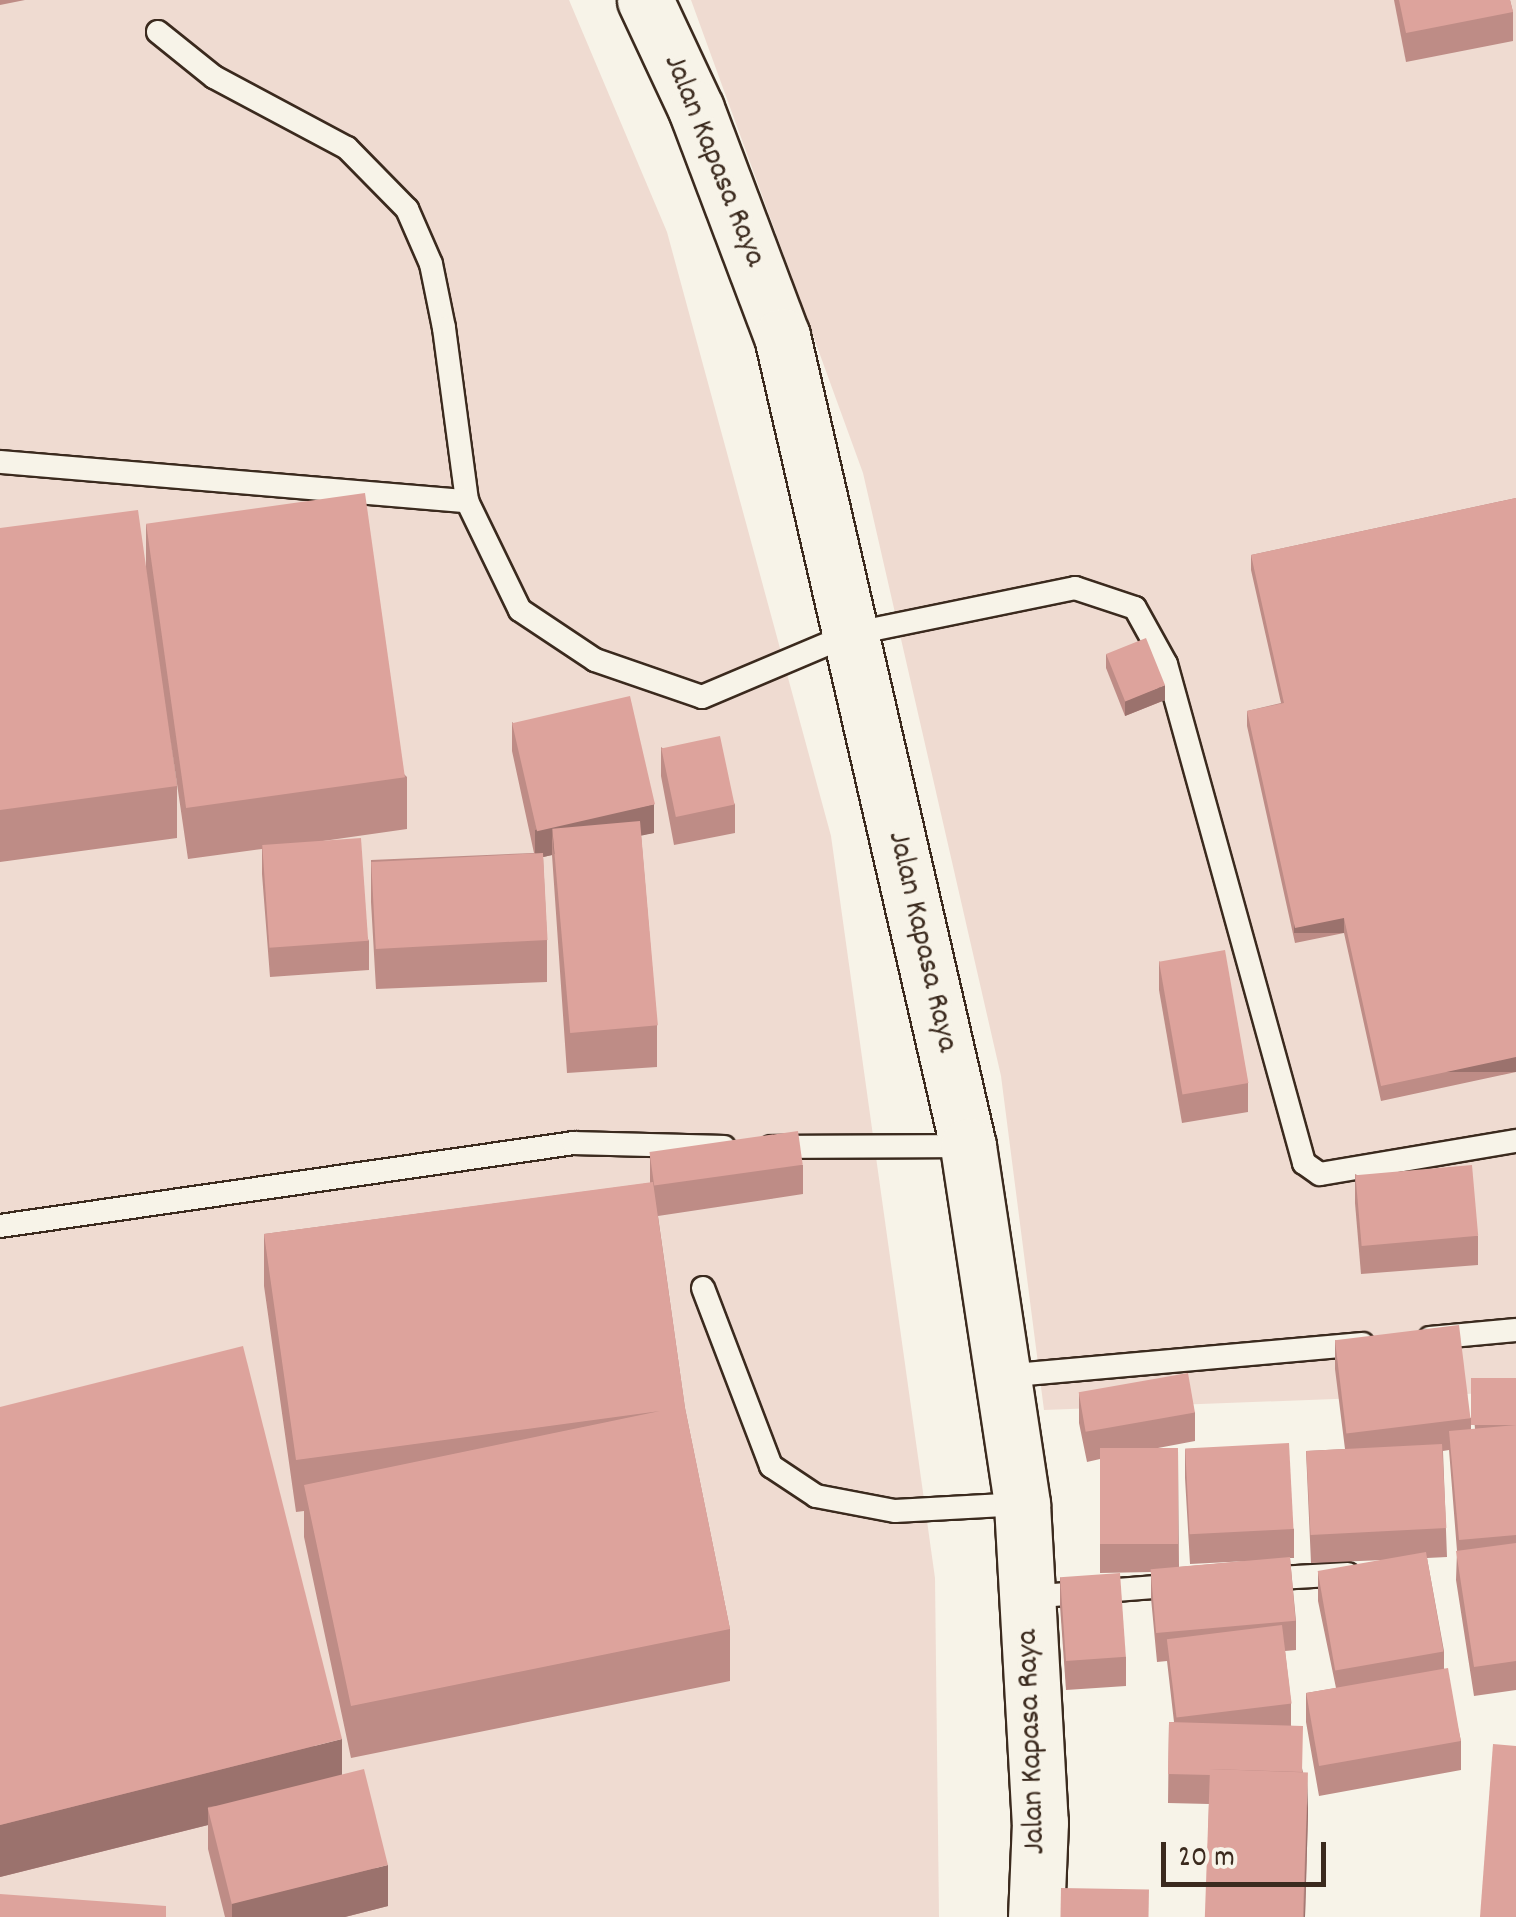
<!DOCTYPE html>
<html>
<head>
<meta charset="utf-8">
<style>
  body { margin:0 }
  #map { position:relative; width:1516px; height:1917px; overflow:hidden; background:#f7f3e8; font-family:Dekko,sans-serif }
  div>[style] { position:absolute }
  .built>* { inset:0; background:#efdbd1 }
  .roads { filter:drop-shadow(2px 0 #3b2a1e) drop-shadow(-2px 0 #3b2a1e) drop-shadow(0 2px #3b2a1e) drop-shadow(0 -2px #3b2a1e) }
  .service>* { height:22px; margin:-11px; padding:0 11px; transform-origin:11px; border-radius:11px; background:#f7f3e8 }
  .secondary>* { height:55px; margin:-27.5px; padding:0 27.5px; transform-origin:27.5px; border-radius:27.5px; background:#f7f3e8 }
  .wall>* { inset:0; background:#be8c86 }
  .shaded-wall>* { inset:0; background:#9b726d; transform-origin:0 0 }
  .building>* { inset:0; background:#dda39c; transform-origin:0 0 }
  span { translate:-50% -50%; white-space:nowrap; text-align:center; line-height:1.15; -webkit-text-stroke:8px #f7f3e8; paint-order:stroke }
  .street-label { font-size:32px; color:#3b2a1e }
  .scale { position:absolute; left:1161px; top:1842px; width:165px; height:45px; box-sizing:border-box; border:5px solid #3b2a1e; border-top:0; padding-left:12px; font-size:30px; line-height:35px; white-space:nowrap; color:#3b2a1e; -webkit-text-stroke:8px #f7f3e8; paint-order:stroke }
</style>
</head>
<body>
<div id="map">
  <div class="built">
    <i style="clip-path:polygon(0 0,569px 0,667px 232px,831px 836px,935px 1578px,939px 1917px,0 1917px)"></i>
    <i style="clip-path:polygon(691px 0,1516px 0,1516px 1392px,1044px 1410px,1001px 1076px,863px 473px)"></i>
  </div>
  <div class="roads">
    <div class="service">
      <i style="left:158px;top:32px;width:72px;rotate:38.8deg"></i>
      <i style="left:214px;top:77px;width:151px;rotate:28.1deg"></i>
      <i style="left:347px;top:148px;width:86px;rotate:45.5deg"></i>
      <i style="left:407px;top:209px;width:60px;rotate:66.4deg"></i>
      <i style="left:431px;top:264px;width:65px;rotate:78.5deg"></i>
      <i style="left:444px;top:328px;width:175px;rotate:82.4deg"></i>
      <i style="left:0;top:462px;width:469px;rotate:4.8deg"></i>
      <i style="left:467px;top:501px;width:121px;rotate:64.1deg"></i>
      <i style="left:520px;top:610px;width:90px;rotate:33.7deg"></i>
      <i style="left:595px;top:660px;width:113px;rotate:19.1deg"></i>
      <i style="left:702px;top:697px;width:162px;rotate:-22.9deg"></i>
      <i style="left:851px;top:634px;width:229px;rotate:-11.6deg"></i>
      <i style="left:1075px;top:588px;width:63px;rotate:18.4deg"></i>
      <i style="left:1135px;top:608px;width:64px;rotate:61deg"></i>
      <i style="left:1166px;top:664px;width:518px;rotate:74.54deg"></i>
      <i style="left:1304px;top:1163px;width:19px;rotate:35deg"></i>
      <i style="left:1320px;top:1174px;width:199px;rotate:-9.6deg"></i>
      <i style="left:771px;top:1147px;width:197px;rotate:-0.3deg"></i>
      <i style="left:0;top:1226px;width:580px;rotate:-8.23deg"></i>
      <i style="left:574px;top:1143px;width:150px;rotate:1.5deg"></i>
      <i style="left:703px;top:1288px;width:191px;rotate:69.1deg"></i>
      <i style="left:771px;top:1466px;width:54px;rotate:33.7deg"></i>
      <i style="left:816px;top:1496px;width:80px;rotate:10.8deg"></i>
      <i style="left:895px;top:1511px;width:127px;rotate:-3.2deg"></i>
      <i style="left:1430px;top:1338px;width:86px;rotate:-5.3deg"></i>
      <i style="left:1003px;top:1376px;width:361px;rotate:-5.1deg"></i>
      <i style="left:1261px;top:1579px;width:87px;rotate:-3.3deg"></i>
      <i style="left:1028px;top:1597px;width:151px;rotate:-4.5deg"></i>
    </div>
    <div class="secondary">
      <i style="left:645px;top:0;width:120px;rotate:64.9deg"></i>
      <i style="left:696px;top:109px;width:243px;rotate:69.3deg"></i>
      <i style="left:782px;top:336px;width:831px;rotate:77.07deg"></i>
      <i style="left:968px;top:1146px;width:362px;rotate:81.4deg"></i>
      <i style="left:1022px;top:1504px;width:319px;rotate:86.8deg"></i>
      <i style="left:1040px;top:1822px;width:95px;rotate:92.4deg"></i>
    </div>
  </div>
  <div class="wall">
    <i style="clip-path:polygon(0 0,25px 0,0 5px)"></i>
    <i style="clip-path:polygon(1394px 0,1510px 0,1513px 12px,1513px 41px,1406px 62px)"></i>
    <i style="clip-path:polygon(1516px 498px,1516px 1072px,1381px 1101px,1344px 933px,1295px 943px,1247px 726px,1247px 711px,1281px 703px,1251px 570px,1251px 555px)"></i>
    <i style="clip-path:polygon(146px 524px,407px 777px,407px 829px,323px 841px,369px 941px,369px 970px,270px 977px,262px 874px,262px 849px,188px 859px,170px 736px,177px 786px,177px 838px,0 862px,0 528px,146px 569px)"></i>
    <i style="clip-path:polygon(1106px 654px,1165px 700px,1125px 716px,1106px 668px)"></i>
    <i style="clip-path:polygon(512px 722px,654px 833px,641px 835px,657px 1025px,657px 1067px,567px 1073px,552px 855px,543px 857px,547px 940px,547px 982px,376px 989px,371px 902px,371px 860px,534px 853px,512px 751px)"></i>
    <i style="clip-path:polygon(661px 747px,735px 804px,735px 833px,674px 845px,661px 776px)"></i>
    <i style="clip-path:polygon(1159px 961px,1248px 1083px,1248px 1112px,1182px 1123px,1159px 990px)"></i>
    <i style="clip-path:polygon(650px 1153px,803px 1165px,803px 1194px,658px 1216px,685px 1408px,730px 1629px,730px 1681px,351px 1758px,304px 1537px,304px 1511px,296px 1512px,264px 1286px,264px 1234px,650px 1183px)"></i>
    <i style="clip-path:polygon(1355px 1174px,1478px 1236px,1478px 1265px,1361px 1274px,1355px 1203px)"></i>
    <i style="clip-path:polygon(1335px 1340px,1471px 1418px,1471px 1429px,1475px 1429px,1471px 1382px,1516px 1378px,1516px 1690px,1474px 1696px,1456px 1580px,1457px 1551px,1449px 1450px,1443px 1451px,1447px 1557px,1427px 1558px,1444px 1651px,1444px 1668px,1461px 1741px,1461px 1770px,1319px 1796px,1306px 1722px,1306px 1693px,1336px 1688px,1318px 1601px,1318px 1572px,1384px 1560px,1311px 1563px,1306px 1451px,1345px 1449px,1335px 1369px)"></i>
    <i style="clip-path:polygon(1079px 1394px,1195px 1412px,1195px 1441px,1158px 1448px,1178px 1448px,1179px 1567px,1248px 1561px,1190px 1564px,1185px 1478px,1185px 1449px,1294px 1529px,1294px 1558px,1290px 1558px,1296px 1621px,1296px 1650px,1285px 1651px,1291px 1703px,1291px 1725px,1303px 1772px,1308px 1814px,1305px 1917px,1206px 1917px,1209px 1804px,1168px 1803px,1169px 1722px,1174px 1722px,1167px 1661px,1157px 1662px,1151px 1598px,1151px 1572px,1100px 1573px,1100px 1459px,1087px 1462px,1079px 1423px)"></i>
    <i style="clip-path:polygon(0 1407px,342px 1775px,388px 1906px,345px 1917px,225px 1917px,208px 1849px,208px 1825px,0 1877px)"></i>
    <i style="clip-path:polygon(1060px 1577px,1126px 1657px,1126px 1686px,1066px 1690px,1060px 1606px)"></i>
  </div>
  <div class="shaded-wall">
    <i style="clip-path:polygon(1165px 685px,1165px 700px,1125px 716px,1125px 701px)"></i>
    <i style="clip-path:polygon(654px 804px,654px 833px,554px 854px,552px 828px,552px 855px,535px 859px,535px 830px)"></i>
    <i style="left:1344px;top:918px;width:15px;height:50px;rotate:90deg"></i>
    <i style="left:1516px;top:1057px;width:15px;height:138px;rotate:90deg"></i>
    <i style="clip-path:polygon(342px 1739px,342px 1792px,208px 1807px,208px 1825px,0 1877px,0 1825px)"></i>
    <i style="clip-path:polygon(1308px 1773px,1308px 1814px,1305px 1917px,1304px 1917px)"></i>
    <i style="clip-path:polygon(388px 1865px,388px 1906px,345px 1917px,232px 1917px,232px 1903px)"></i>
  </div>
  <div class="building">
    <i style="clip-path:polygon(1399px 0,1510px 0,1513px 12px,1406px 33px)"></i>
    <i style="left:365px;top:493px;width:287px;height:221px;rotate:82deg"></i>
    <i style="clip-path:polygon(1516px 498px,1516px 1057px,1381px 1086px,1344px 918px,1295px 928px,1247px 711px,1284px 703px,1251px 555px)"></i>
    <i style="clip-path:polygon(138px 510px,177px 786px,0 810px,0 528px)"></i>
    <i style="left:1146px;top:638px;width:51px;height:43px;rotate:68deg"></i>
    <i style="left:630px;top:696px;width:111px;height:121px;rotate:77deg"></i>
    <i style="left:720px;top:736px;width:70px;height:60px;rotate:78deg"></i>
    <i style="left:640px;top:821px;width:205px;height:88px;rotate:85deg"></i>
    <i style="left:361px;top:838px;width:103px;height:99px;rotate:86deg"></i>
    <i style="left:543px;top:853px;width:87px;height:172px;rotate:87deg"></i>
    <i style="left:1225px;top:950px;width:135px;height:67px;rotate:80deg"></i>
    <i style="left:798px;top:1131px;width:34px;height:150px;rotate:82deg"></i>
    <i style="left:1472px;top:1165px;width:71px;height:117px;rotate:85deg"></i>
    <i style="clip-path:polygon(653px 1182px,685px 1408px,730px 1629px,351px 1706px,304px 1485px,660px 1411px,296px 1460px,264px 1234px)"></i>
    <i style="left:1459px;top:1325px;width:94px;height:125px;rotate:83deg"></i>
    <i style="clip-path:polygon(243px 1346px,342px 1739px,0 1825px,0 1407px)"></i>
    <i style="left:1188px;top:1373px;width:40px;height:111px;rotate:80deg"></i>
    <i style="left:1516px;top:1378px;width:47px;height:45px;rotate:90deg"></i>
    <i style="clip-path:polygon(1516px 1425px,1516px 1535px,1459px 1540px,1449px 1431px)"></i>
    <i style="left:1289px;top:1443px;width:86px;height:104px;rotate:87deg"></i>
    <i style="left:1442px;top:1444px;width:84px;height:136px;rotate:87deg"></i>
    <i style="left:1100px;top:1448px;width:78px;height:96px"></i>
    <i style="clip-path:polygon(1516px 1543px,1516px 1661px,1474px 1667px,1456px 1551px)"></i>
    <i style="left:1426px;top:1552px;width:101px;height:110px;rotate:80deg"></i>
    <i style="left:1290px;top:1557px;width:64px;height:140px;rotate:85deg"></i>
    <i style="left:1120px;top:1573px;width:84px;height:60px;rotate:86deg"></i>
    <i style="left:1282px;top:1625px;width:79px;height:116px;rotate:83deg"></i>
    <i style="left:1448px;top:1668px;width:74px;height:144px;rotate:80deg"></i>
    <i style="clip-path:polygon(1169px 1722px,1303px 1726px,1302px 1772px,1210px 1769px,1210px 1775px,1168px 1774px)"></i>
    <i style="clip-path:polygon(1493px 1744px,1516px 1746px,1516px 1917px,1480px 1917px)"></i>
    <i style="left:364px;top:1769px;width:99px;height:161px;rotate:76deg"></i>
    <i style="left:1210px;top:1769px;width:98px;height:148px;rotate:2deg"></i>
    <i style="left:1061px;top:1888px;width:88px;height:29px;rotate:1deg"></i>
    <i style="clip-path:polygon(0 1894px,166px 1906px,166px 1917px,0 1917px)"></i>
  </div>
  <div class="street-label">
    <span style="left:713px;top:161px;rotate:68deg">Jalan Kapasa Raya</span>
    <span style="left:921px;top:942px;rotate:77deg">Jalan Kapasa Raya</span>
    <span style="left:1033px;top:1742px;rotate:-92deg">Jalan Kapasa Raya</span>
  </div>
  <div class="scale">20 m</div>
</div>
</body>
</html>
